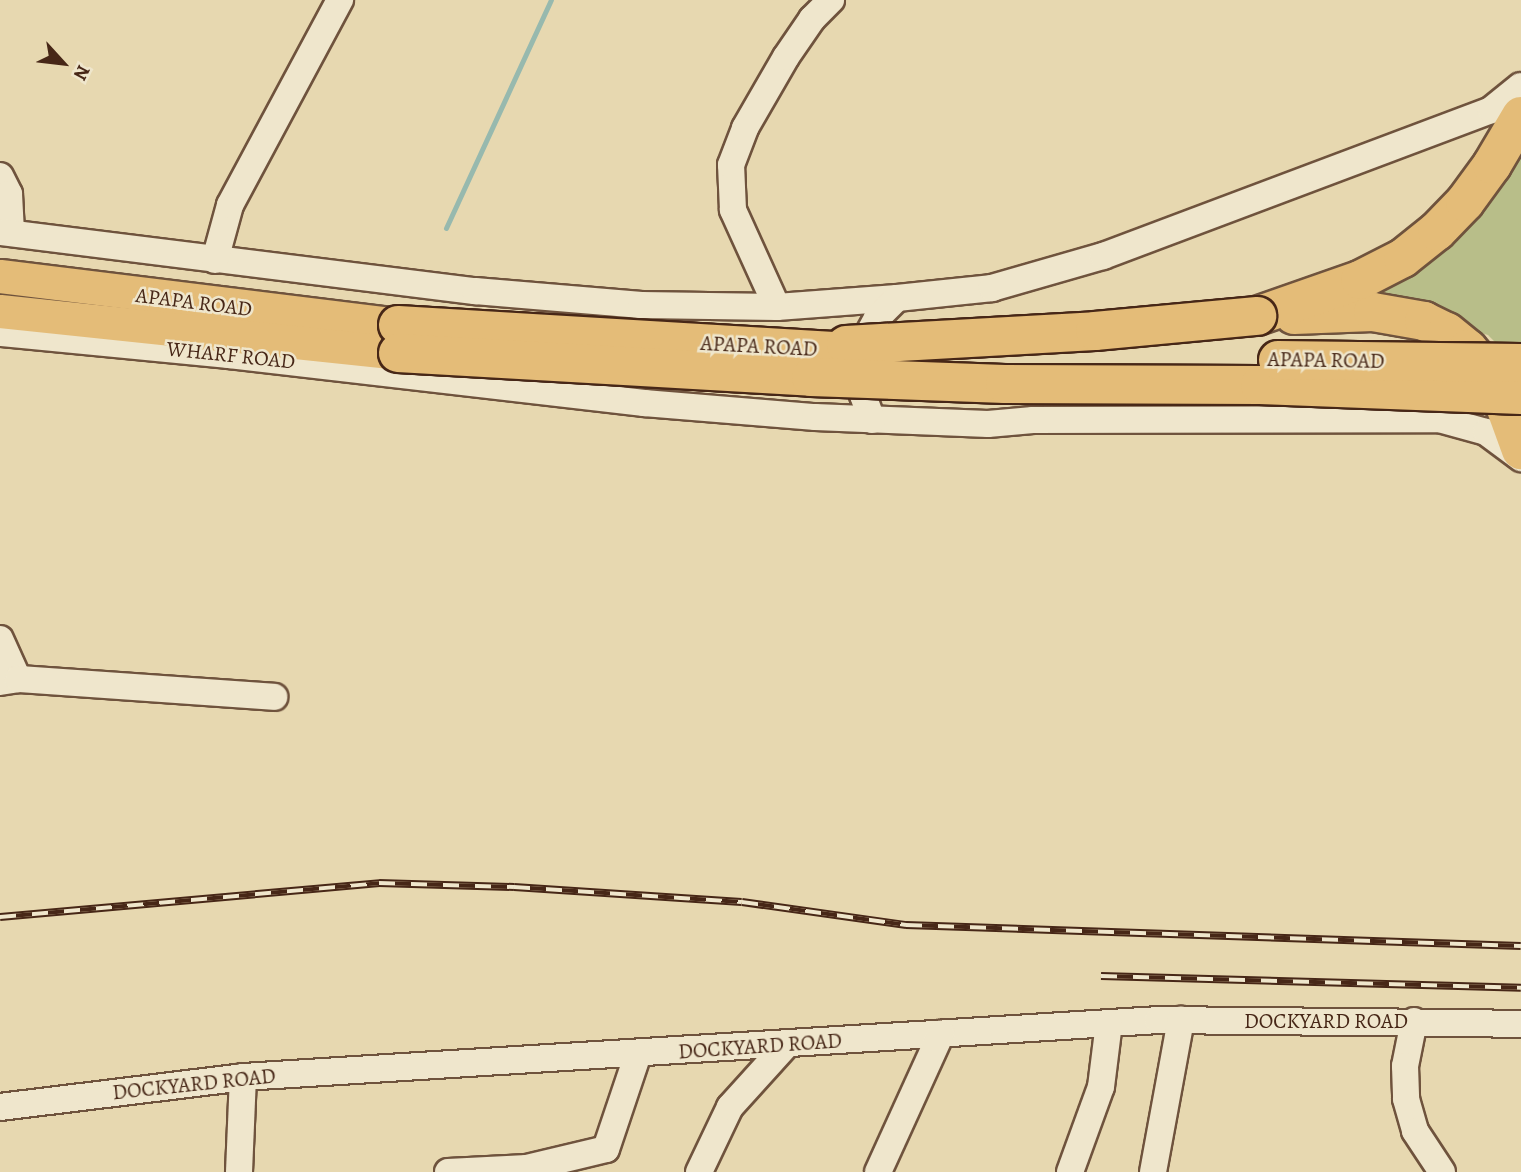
<!DOCTYPE html>
<html>
<head>
<meta charset="utf-8">
<style>
  body { margin:0 }
  #map { position:relative; width:1521px; height:1172px; overflow:hidden; background:#e7d8b0; font-family:Alegreya,serif }
  div>[style] { position:absolute }
  .green>* { inset:0; background:#b8be89 }
  .stream>* { height:5px; margin:-2.5px; padding:0 2.5px; transform-origin:2.5px; border-radius:2.5px; background:#97b9ae }
  .roads { filter:drop-shadow(2px 0 #6f533d) drop-shadow(-2px 0 #6f533d) drop-shadow(0 2px #6f533d) drop-shadow(0 -2px #6f533d) }
  .minor>* { height:26px; margin:-13px; padding:0 13px; transform-origin:13px; border-radius:13px; background:#efe6cc }
  .major>* { height:33px; margin:-16.5px; padding:0 16.5px; transform-origin:16.5px; border-radius:16.5px; background:#e4bc78 }
  .highway>* { height:38px; margin:-19px; padding:0 19px; transform-origin:19px; border-radius:19px; background:#e4bc78 }
  .rail>* { height:8px; margin-top:-4px; transform-origin:0; background:repeating-linear-gradient(90deg,#efe6cc 0 16px,#472717 0 32px); box-sizing:border-box; border-block:2px solid #472717 }
  .bridges { filter:drop-shadow(2px 0 #472717) drop-shadow(-2px 0 #472717) drop-shadow(0 2px #472717) drop-shadow(0 -2px #472717) }
  .highway-bridge>* { height:38px; margin:-19px; padding:0 19px; transform-origin:19px; border-radius:19px; background:#e4bc78 }
  span { translate:-50% -50%; white-space:nowrap; text-align:center; line-height:1.15; -webkit-text-stroke:5px #efe6cc; paint-order:stroke }
  .street-label { font-size:21px; color:#472717 }
  .north { position:absolute; left:28px; top:28px; width:70px; height:70px; -webkit-text-stroke:5px #efe6cc; paint-order:stroke; rotate:117deg; font-size:19px; font-weight:700; line-height:28px; text-align:center; color:#472717 }
  .north::after { content:''; display:block; margin:auto; width:24px; height:32px; background:#472717; clip-path:polygon(50% 0,100% 100%,50% 72%,0 100%) }
</style>
</head>
<body>
<div id="map">
  <div class="green">
    <i style="clip-path:polygon(1521px 135px,1521px 393px,1499px 346px,1488px 335px,1422px 315px,1372px 285px)"></i>
  </div>
  <div class="stream">
    <i style="left:446px;top:228px;width:251px;rotate:-65.3deg"></i>
  </div>
  <div class="roads">
    <div class="minor">
      <i style="left:0;top:176px;width:20px;rotate:63deg"></i>
      <i style="left:9px;top:194px;width:38px;rotate:87deg"></i>
      <i style="left:0;top:232px;width:479px;rotate:7.1deg"></i>
      <i style="left:475px;top:291px;width:167px;rotate:4.8deg"></i>
      <i style="left:641px;top:305px;width:136px;rotate:0.8deg"></i>
      <i style="left:777px;top:307px;width:120px;rotate:-4.3deg"></i>
      <i style="left:897px;top:298px;width:96px;rotate:-6deg"></i>
      <i style="left:992px;top:288px;width:116px;rotate:-16.1deg"></i>
      <i style="left:1103px;top:256px;width:415px;rotate:-20.6deg"></i>
      <i style="left:1491px;top:110px;width:38px;rotate:-39deg"></i>
      <i style="left:215px;top:260px;width:57px;rotate:-74.7deg"></i>
      <i style="left:230px;top:205px;width:233px;rotate:-61.8deg"></i>
      <i style="left:777px;top:307px;width:107px;rotate:-114.4deg"></i>
      <i style="left:733px;top:210px;width:45px;rotate:-92.5deg"></i>
      <i style="left:731px;top:165px;width:40px;rotate:-69deg"></i>
      <i style="left:745px;top:128px;width:82px;rotate:-60deg"></i>
      <i style="left:786px;top:57px;width:46px;rotate:-55.6deg"></i>
      <i style="left:812px;top:19px;width:27px;rotate:-45deg"></i>
      <i style="left:0;top:333px;width:230px;rotate:5.5deg"></i>
      <i style="left:229px;top:355px;width:418px;rotate:6.6deg"></i>
      <i style="left:644px;top:403px;width:172px;rotate:4.7deg"></i>
      <i style="left:815px;top:417px;width:173px;rotate:2.3deg"></i>
      <i style="left:988px;top:424px;width:45px;rotate:-5.1deg"></i>
      <i style="left:1033px;top:420px;width:406px;rotate:-0.1deg"></i>
      <i style="left:1439px;top:419px;width:49px;rotate:15.5deg"></i>
      <i style="left:1486px;top:432px;width:44px;rotate:36.6deg"></i>
      <i style="left:872px;top:420px;width:27px;rotate:-110deg"></i>
      <i style="left:863px;top:395px;width:55px;rotate:-87.9deg"></i>
      <i style="left:865px;top:340px;width:25px;rotate:-61deg"></i>
      <i style="left:877px;top:318px;width:28px;rotate:-45deg"></i>
      <i style="left:0;top:639px;width:44px;rotate:65.8deg"></i>
      <i style="left:0;top:682px;width:18px;rotate:-9deg"></i>
      <i style="left:18px;top:679px;width:257px;rotate:4deg"></i>
      <i style="left:1414px;top:1021px;width:46px;rotate:101.3deg"></i>
      <i style="left:1405px;top:1066px;width:33px;rotate:88deg"></i>
      <i style="left:1406px;top:1099px;width:33px;rotate:74deg"></i>
      <i style="left:1415px;top:1131px;width:49px;rotate:56.6deg"></i>
      <i style="left:0;top:1107px;width:245px;rotate:-7deg"></i>
      <i style="left:243px;top:1077px;width:917px;rotate:-3.56deg"></i>
      <i style="left:1158px;top:1020px;width:363px;rotate:0.6deg"></i>
      <i style="left:239px;top:1172px;width:95px;rotate:-87.6deg"></i>
      <i style="left:448px;top:1172px;width:79px;rotate:-2.9deg"></i>
      <i style="left:527px;top:1168px;width:81px;rotate:-13.5deg"></i>
      <i style="left:606px;top:1149px;width:100px;rotate:-71.4deg"></i>
      <i style="left:699px;top:1172px;width:72px;rotate:-64.5deg"></i>
      <i style="left:730px;top:1107px;width:84px;rotate:-47.9deg"></i>
      <i style="left:878px;top:1172px;width:152px;rotate:-65.5deg"></i>
      <i style="left:1070px;top:1172px;width:90px;rotate:-70deg"></i>
      <i style="left:1101px;top:1087px;width:64px;rotate:-82.9deg"></i>
      <i style="left:1153px;top:1172px;width:155px;rotate:-79.6deg"></i>
    </div>
    <div class="major">
      <i style="left:0;top:276px;width:401px;rotate:7deg"></i>
      <i style="left:0;top:311px;width:400px;rotate:6deg"></i>
    </div>
    <div class="highway">
      <i style="left:1294px;top:315px;width:79px;rotate:-2.2deg"></i>
      <i style="left:1373px;top:312px;width:52px;rotate:10deg"></i>
      <i style="left:1424px;top:321px;width:25px;rotate:26deg"></i>
      <i style="left:1447px;top:332px;width:27px;rotate:39deg"></i>
      <i style="left:1468px;top:349px;width:30px;rotate:50deg"></i>
      <i style="left:1487px;top:372px;width:38px;rotate:62deg"></i>
      <i style="left:1505px;top:406px;width:47px;rotate:70deg"></i>
      <i style="left:1257px;top:316px;width:109px;rotate:-19.3deg"></i>
      <i style="left:1360px;top:280px;width:48px;rotate:-27.1deg"></i>
      <i style="left:1403px;top:258px;width:43px;rotate:-38.5deg"></i>
      <i style="left:1437px;top:231px;width:40px;rotate:-46deg"></i>
      <i style="left:1465px;top:202px;width:46px;rotate:-53.9deg"></i>
      <i style="left:1492px;top:165px;width:57px;rotate:-59.4deg"></i>
    </div>
  </div>
  <div class="rail">
    <i style="left:0;top:917px;width:381px;rotate:-5.1deg"></i>
    <i style="left:379px;top:883px;width:135px;rotate:1.7deg"></i>
    <i style="left:514px;top:887px;width:228px;rotate:3.8deg"></i>
    <i style="left:742px;top:902px;width:166px;rotate:8deg"></i>
    <i style="left:906px;top:925px;width:615px;rotate:1.96deg"></i>
    <i style="left:1101px;top:976px;width:420px;rotate:1.6deg"></i>
  </div>
  <div class="bridges">
    <div class="highway-bridge">
      <i style="left:398px;top:325px;width:478px;rotate:3.4deg"></i>
      <i style="left:846px;top:345px;width:249px;rotate:-3.2deg"></i>
      <i style="left:1095px;top:331px;width:163px;rotate:-5.3deg"></i>
      <i style="left:398px;top:353px;width:414px;rotate:3.3deg"></i>
      <i style="left:811px;top:377px;width:194px;rotate:2.1deg"></i>
      <i style="left:1005px;top:384px;width:255px;rotate:0.2deg"></i>
      <i style="left:1260px;top:385px;width:261px;rotate:2.2deg"></i>
      <i style="left:1278px;top:360px;width:243px;rotate:0.7deg"></i>
    </div>
  </div>
  <div class="street-label">
    <span style="left:194px;top:302px;rotate:7deg">APAPA ROAD</span>
    <span style="left:759px;top:346px;rotate:3deg">APAPA ROAD</span>
    <span style="left:231px;top:355px;rotate:6deg">WHARF ROAD</span>
    <span style="left:1326px;top:360px;rotate:1deg">APAPA ROAD</span>
    <span style="left:1326px;top:1021px">DOCKYARD ROAD</span>
    <span style="left:760px;top:1046px;rotate:-4deg">DOCKYARD ROAD</span>
    <span style="left:194px;top:1084px;rotate:-6deg">DOCKYARD ROAD</span>
  </div>
  <div class="north">N</div>
</div>
</body>
</html>
